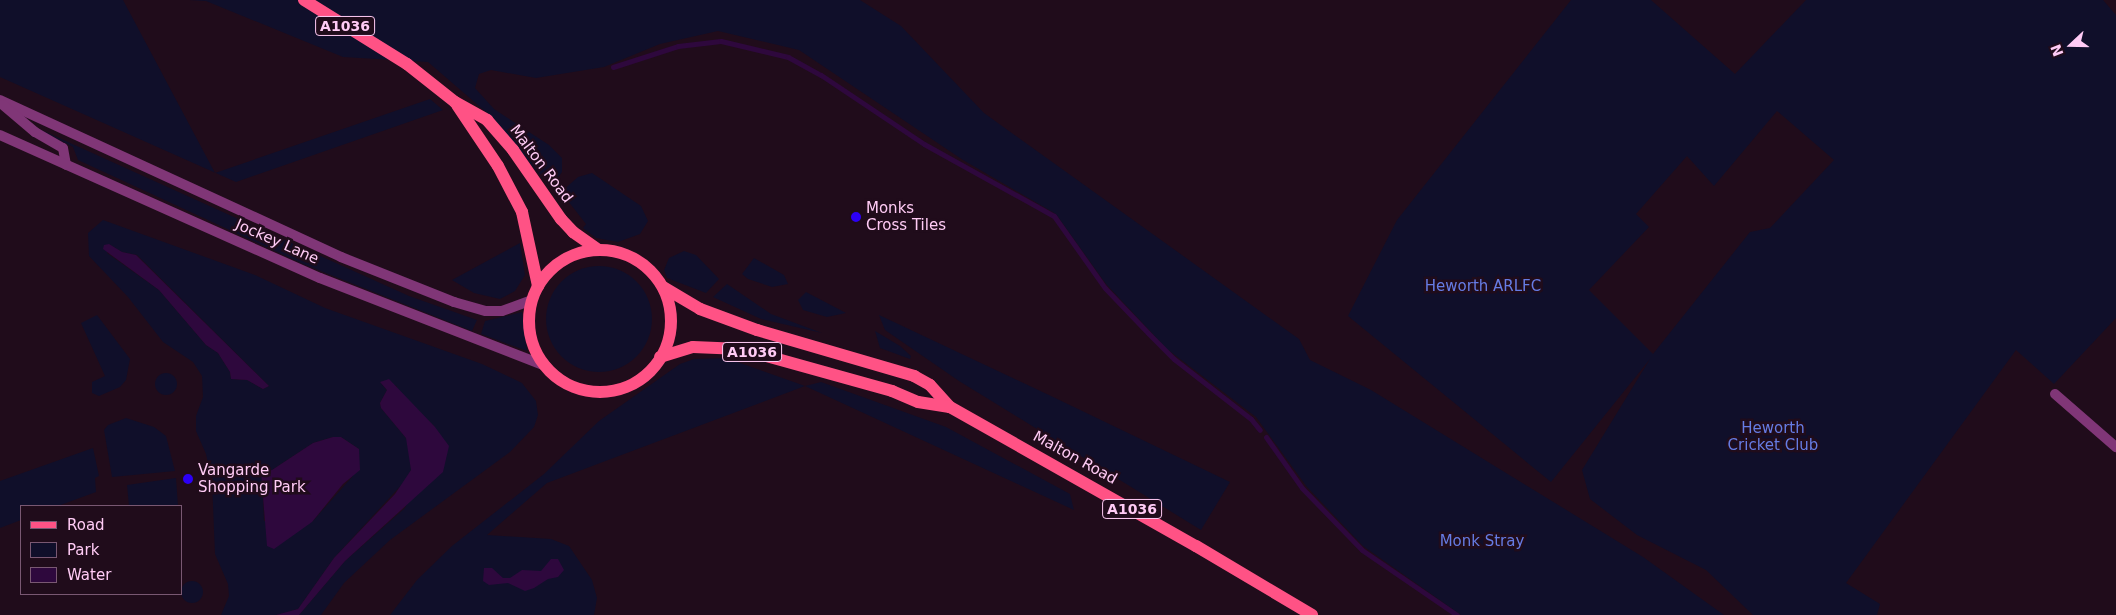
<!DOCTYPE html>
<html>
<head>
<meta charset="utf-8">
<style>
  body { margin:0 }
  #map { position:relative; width:2116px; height:615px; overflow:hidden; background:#200c1b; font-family:"DejaVu Sans",sans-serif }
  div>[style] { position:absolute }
  .green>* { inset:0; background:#100f2a }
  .round { border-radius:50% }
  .water>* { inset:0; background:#2e083d }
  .stream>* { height:5px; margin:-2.5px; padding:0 2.5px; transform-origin:2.5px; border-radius:2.5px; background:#2e083d }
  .minor>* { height:10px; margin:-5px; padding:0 5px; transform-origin:5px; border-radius:5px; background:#803677 }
  .tertiary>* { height:10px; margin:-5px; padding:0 5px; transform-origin:5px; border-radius:5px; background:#803677 }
  .primary>* { height:12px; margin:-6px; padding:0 6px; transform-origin:6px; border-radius:6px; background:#ff5285 }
  .primary>.ring { margin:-6px; padding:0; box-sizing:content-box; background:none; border:12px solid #ff5285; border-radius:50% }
  .dots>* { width:14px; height:14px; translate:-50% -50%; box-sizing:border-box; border:2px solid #200c1b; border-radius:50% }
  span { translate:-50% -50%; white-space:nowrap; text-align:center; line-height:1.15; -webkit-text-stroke:5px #200c1b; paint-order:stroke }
  .shield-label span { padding:1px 4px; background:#200c1b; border:1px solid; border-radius:4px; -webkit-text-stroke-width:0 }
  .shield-label { font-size:14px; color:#ffcbf5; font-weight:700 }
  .street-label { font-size:15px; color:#ffcbf5 }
  .poi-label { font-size:15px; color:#ffcbf5 }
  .left { translate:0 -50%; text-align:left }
  .park-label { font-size:15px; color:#667ce4 }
  .legend { position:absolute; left:20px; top:505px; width:162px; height:90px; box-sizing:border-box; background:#200c1b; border:1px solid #795872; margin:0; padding:6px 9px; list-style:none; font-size:15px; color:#ffcbf5 }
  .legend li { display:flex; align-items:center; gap:10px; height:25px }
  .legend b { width:25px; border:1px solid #795872 }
  .north { position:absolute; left:2046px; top:20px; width:50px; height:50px; -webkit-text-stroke:4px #200c1b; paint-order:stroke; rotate:249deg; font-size:14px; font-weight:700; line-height:20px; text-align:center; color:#ffcbf5 }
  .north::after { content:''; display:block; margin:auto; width:18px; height:22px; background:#ffcbf5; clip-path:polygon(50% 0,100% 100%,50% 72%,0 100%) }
</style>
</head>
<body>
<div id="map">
  <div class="green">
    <i style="clip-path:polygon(0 0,123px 0,215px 173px,430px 99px,443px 110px,236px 182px,0 77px)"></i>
    <i style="clip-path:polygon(189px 0,860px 0,901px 26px,984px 113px,1299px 339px,1310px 360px,1371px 390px,1643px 557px,1724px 615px,1461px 615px,1363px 546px,1307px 487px,1256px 417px,1167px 349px,1106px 284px,1056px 214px,963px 160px,799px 50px,718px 31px,660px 44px,604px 67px,536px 78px,491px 70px,479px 74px,475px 88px,494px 109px,549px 145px,562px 158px,562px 172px,554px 183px,546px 171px,540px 175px,493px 118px,428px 62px,343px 57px,206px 1px)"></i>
    <i style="clip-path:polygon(evenodd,1571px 0,1651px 0,1735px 74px,1806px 0,2103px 0,2116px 15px,2116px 318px,2054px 384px,2016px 350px,1846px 583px,1880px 604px,1877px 615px,1753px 615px,1706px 570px,1637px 535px,1590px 499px,1582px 470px,1650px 359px,1551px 482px,1348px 316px,1397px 220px,1571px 0,1777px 111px,1834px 160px,1770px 228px,1750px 232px,1653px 354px,1589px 290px,1649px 227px,1636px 214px,1687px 156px,1714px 186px,1777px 111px)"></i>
    <i style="clip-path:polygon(37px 128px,409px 296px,477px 320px,472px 331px,303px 264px,78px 160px,73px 147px)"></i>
    <i style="clip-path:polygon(592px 173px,641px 206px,648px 221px,640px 234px,618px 242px,596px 238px,583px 228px,586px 224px,561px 192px,578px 177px)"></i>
    <i style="clip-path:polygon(evenodd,103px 220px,255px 275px,325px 308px,482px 364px,522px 383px,536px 401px,538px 415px,534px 427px,510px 452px,390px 540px,344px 583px,321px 615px,299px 615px,345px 561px,405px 508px,435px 427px,396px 389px,397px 386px,380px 382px,387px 390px,380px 403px,381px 408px,406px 438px,410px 448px,411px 470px,405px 481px,334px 558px,298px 609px,276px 615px,221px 615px,229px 596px,228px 584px,215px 554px,212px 481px,206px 454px,196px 431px,196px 416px,203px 397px,202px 376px,193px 362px,163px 342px,128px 297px,89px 256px,88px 233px,103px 220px,109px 244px,122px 252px,137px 255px,269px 386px,263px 389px,247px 380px,231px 379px,230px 372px,218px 353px,206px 345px,159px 290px,107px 253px,109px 244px,103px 220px,333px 437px,341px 437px,359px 449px,352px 477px,312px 522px,264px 521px,262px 472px,272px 470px,313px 443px,333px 437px)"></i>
    <i style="clip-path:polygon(520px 243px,525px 275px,515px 291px,500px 299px,474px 293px,452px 280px)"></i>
    <i style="clip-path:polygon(684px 251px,696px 255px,719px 279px,706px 293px,667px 278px,664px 270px,669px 258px)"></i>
    <i style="clip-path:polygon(754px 258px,784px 275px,788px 284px,772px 287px,748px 279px,742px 274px)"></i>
    <i class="round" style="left:546px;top:266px;width:106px;height:106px"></i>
    <i style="clip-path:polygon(727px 284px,771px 314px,822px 333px,761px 319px,713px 297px)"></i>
    <i style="clip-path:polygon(806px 292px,846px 313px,827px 317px,803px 310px,798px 300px)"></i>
    <i style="clip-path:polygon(522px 312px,527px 351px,481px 334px,485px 321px)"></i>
    <i style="clip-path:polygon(97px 315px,130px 359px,126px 380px,120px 387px,99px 396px,92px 393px,92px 382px,105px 376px,81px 323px)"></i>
    <i style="clip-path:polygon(879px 315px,1051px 396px,1230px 482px,1201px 530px,959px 381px,885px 330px)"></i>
    <i style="clip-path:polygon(875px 331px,900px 346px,911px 356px,910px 359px,880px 348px)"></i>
    <i style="clip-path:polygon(726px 358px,805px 386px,821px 382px,946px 427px,1070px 494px,1074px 510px,805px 386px,547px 483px,487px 535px,551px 539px,569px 546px,592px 580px,597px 598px,594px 615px,390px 615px,417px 580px,452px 546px,544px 474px,599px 421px,680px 364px,694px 359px)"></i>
    <i class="round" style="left:155px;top:373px;width:22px;height:22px"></i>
    <i style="clip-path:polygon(126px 418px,154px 427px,166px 436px,175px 471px,112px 477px,104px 430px,108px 425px)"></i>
    <i style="clip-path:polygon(93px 448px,99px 476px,95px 478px,96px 492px,58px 506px,21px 506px,21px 520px,0 528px,0 481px)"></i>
    <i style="clip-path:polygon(176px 478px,178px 506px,129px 506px,127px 485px)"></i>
    <i class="round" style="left:181px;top:581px;width:22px;height:22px"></i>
  </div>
  <div class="water">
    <i style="clip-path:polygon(109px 244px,122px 252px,136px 255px,269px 386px,263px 389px,247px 380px,231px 379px,230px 372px,218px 353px,206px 345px,159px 290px,103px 249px,104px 245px)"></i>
    <i style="clip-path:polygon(389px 379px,435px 427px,449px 446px,443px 472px,345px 561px,299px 615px,276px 615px,298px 609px,334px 558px,395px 494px,411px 470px,406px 438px,381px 408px,380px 403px,387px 390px,380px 382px)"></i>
    <i style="clip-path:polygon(333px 437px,341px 437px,359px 449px,360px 470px,343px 484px,312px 522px,274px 549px,267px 546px,261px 472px,272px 470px,313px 443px)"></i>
    <i style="clip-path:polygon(551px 559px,558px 559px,564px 570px,558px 577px,548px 579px,534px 588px,525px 591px,508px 583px,489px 585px,483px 581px,484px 568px,492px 568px,503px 578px,510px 578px,522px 570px,541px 571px)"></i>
  </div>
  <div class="stream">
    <i style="left:613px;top:67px;width:68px;rotate:-17.9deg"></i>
    <i style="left:678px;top:46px;width:43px;rotate:-6.6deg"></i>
    <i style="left:721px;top:41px;width:69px;rotate:13.4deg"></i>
    <i style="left:788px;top:57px;width:38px;rotate:29deg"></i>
    <i style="left:821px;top:75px;width:124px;rotate:33.8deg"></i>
    <i style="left:924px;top:144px;width:149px;rotate:29deg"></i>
    <i style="left:1054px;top:216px;width:88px;rotate:54.7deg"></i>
    <i style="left:1105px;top:288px;width:62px;rotate:46.3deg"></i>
    <i style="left:1148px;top:333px;width:37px;rotate:45deg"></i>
    <i style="left:1174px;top:359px;width:98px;rotate:37.9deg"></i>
    <i style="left:1251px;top:419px;width:14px;rotate:51deg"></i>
    <i style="left:1266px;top:437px;width:62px;rotate:54.8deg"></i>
    <i style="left:1302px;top:488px;width:86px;rotate:45.9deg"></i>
    <i style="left:1362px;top:550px;width:115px;rotate:34.4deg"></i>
  </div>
  <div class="minor">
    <i style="left:2055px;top:394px;width:81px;rotate:41deg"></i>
  </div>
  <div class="tertiary">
    <i style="left:0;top:100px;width:375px;rotate:24.7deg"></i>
    <i style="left:341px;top:257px;width:122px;rotate:21.7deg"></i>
    <i style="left:454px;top:302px;width:33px;rotate:16deg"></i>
    <i style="left:486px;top:311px;width:16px"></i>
    <i style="left:502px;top:311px;width:32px;rotate:-20deg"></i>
    <i style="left:3px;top:105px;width:42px;rotate:40.2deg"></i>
    <i style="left:35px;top:132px;width:32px;rotate:30deg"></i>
    <i style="left:63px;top:148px;width:17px;rotate:80deg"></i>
    <i style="left:0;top:135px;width:350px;rotate:24.1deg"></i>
    <i style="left:320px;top:278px;width:243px;rotate:21.3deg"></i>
  </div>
  <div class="primary">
    <i style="left:304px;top:0;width:121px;rotate:31.9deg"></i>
    <i style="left:407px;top:64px;width:61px;rotate:38.4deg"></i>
    <i style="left:455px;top:102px;width:37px;rotate:29deg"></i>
    <i style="left:487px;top:120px;width:40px;rotate:49deg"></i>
    <i style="left:513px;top:150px;width:84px;rotate:55.2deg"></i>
    <i style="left:561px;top:219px;width:18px;rotate:47deg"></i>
    <i style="left:573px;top:232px;width:29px;rotate:35deg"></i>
    <i style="left:457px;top:105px;width:73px;rotate:56.1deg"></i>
    <i style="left:498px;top:166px;width:52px;rotate:62.4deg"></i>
    <i style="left:522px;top:212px;width:76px;rotate:77.8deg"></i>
    <i class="ring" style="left:529px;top:250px;width:130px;height:130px"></i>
    <i style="left:663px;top:287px;width:43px;rotate:30.7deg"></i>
    <i style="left:700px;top:309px;width:61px;rotate:20.2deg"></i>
    <i style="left:757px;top:330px;width:164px;rotate:16.3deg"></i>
    <i style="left:914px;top:376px;width:18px;rotate:29deg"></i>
    <i style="left:930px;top:385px;width:30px;rotate:48deg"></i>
    <i style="left:950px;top:407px;width:283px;rotate:29.5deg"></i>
    <i style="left:1196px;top:546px;width:135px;rotate:30.7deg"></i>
    <i style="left:660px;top:357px;width:34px;rotate:-17deg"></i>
    <i style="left:693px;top:347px;width:48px;rotate:2.4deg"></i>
    <i style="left:741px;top:349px;width:157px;rotate:15.5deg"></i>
    <i style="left:892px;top:391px;width:28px;rotate:23deg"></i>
    <i style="left:918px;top:402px;width:32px;rotate:9deg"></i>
  </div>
  <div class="dots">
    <i style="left:856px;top:217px;background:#2c00f6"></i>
    <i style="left:188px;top:479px;background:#2c00f6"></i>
  </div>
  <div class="shield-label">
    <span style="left:345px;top:26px">A1036</span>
    <span style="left:752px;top:352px">A1036</span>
    <span style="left:1132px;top:509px">A1036</span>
  </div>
  <div class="street-label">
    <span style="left:541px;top:164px;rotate:53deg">Malton Road</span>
    <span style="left:277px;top:242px;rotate:24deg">Jockey Lane</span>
    <span style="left:1075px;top:458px;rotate:29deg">Malton Road</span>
  </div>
  <div class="poi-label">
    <span class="left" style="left:866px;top:217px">Monks<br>Cross Tiles</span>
    <span class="left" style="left:198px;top:479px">Vangarde<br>Shopping Park</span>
  </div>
  <div class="park-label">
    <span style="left:1483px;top:287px">Heworth ARLFC</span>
    <span style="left:1773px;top:437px">Heworth<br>Cricket Club</span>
    <span style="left:1482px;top:542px">Monk Stray</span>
  </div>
  <ul class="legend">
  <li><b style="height:6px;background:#ff5285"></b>Road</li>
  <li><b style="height:14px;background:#100f2a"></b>Park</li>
  <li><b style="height:14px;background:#2e083d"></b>Water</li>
  </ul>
  <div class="north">N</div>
</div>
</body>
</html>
